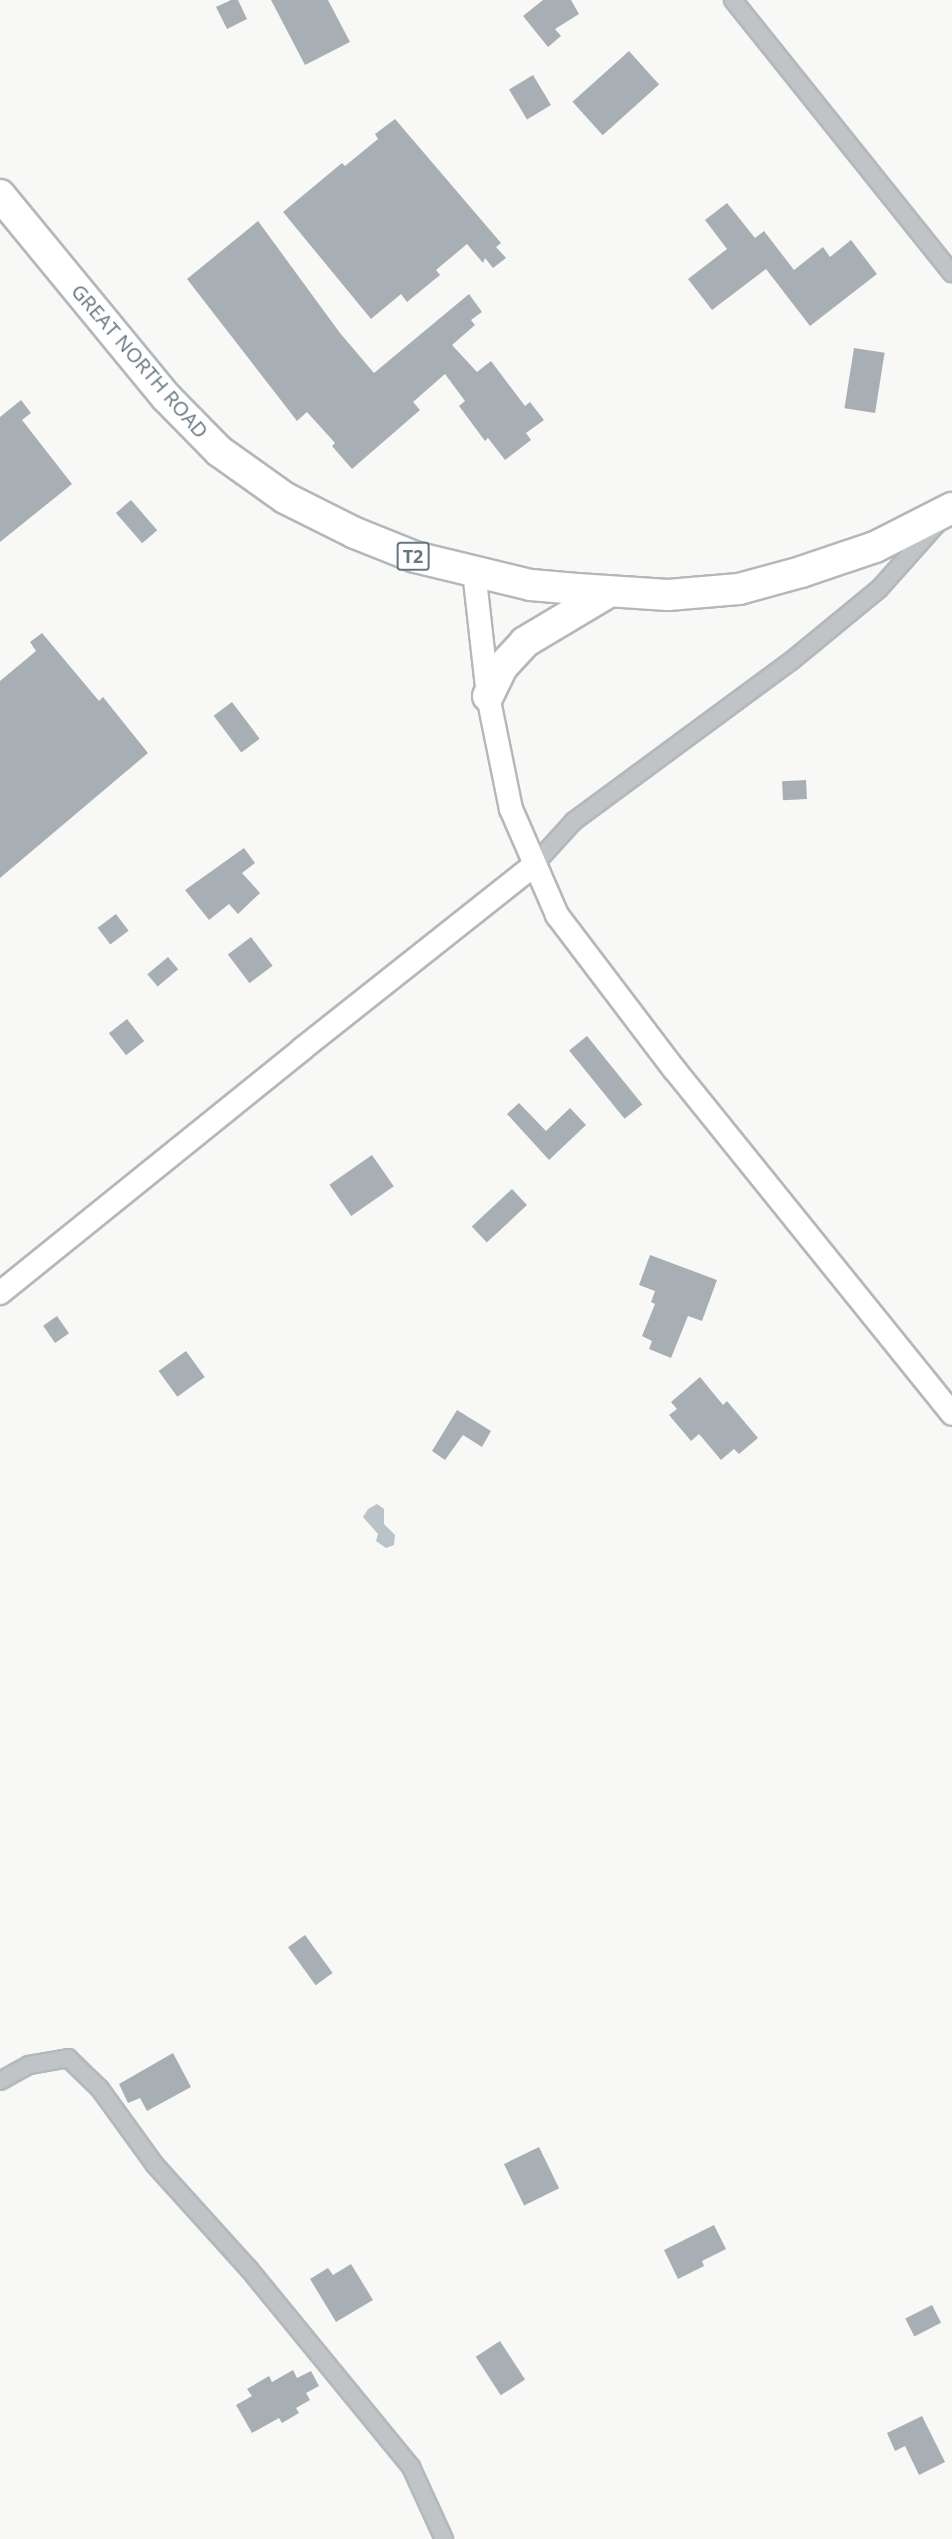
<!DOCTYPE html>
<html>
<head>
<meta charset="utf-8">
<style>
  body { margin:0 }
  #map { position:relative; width:952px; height:2539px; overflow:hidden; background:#f8f8f6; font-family:"Open Sans",sans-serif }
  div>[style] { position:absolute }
  .water>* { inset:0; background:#bac4c8 }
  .building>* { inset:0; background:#a8afb4; transform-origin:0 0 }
  .roads { filter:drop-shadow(2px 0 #b3b8bc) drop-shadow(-2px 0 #b3b8bc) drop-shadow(0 2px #b3b8bc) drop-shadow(0 -2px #b3b8bc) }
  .street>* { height:16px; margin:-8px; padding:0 8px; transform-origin:8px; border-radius:8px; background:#c0c4c7 }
  .secondary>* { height:22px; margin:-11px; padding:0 11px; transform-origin:11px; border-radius:11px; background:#fff }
  .highway>* { height:30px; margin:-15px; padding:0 15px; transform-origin:15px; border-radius:15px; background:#fff }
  span { translate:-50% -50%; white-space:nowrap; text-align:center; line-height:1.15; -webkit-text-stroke:6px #fff; paint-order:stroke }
  .shield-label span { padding:2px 4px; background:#fff; border:2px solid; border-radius:4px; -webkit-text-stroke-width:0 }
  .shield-label { font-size:18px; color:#66757e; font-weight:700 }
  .street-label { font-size:20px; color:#66757e }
</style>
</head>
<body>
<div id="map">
  <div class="water">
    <i style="clip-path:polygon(377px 1504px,384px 1509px,384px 1524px,395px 1535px,394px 1545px,386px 1548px,376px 1541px,378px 1534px,363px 1517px,368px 1509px)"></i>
  </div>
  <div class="building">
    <i style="clip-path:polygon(231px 0,238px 0,247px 19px,227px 29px,216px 7px)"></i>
    <i style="clip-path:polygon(271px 0,328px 0,350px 42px,305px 65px)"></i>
    <i style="clip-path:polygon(543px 0,571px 0,579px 14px,555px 29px,561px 36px,548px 47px,523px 16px)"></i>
    <i style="left:629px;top:51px;width:45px;height:76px;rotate:48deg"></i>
    <i style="left:533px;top:75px;width:35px;height:28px;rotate:59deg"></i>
    <i style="clip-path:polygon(395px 119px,501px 243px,496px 247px,506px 258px,493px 268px,485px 258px,483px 263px,467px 244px,436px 270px,440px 275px,407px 302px,401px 294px,371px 319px,283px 212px,342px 163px,345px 166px,378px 139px,375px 134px)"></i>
    <i style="clip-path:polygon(727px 203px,755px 238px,764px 231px,794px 270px,823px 247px,830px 257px,851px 240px,877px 274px,810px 326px,766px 269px,712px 310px,688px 279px,727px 249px,705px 220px)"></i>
    <i style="clip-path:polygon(258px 221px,340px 333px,374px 373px,469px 294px,482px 312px,471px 320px,475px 325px,452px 345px,477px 372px,491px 361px,525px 406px,530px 402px,544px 420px,526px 433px,531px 440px,505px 460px,488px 438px,485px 441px,459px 406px,465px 401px,445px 374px,413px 402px,420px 410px,352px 469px,332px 446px,335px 443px,307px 412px,297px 421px,187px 279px)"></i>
    <i style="left:854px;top:348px;width:31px;height:61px;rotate:9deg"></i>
    <i style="clip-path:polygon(21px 400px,31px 413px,22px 420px,72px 484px,0 542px,0 417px)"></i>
    <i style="left:131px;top:500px;width:40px;height:20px;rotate:49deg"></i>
    <i style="clip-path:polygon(42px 633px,99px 701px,103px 697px,148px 753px,0 878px,0 681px,36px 651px,30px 642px)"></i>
    <i style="left:232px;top:702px;width:46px;height:23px;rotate:53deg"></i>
    <i style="left:806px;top:780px;width:19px;height:24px;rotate:87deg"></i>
    <i style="clip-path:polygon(244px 848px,255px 863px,242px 873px,260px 893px,238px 914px,229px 904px,209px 920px,185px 890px)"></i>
    <i style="left:116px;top:914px;width:21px;height:23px;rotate:53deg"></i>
    <i style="left:251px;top:937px;width:36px;height:29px;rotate:53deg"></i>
    <i style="left:168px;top:957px;width:16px;height:27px;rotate:50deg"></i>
    <i style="left:127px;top:1019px;width:28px;height:23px;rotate:52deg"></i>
    <i style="left:587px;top:1036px;width:88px;height:23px;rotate:51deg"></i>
    <i style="clip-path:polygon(519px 1103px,546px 1131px,570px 1108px,586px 1125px,549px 1160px,507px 1114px)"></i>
    <i style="left:372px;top:1155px;width:38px;height:52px;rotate:55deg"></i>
    <i style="left:512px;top:1189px;width:22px;height:55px;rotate:47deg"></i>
    <i style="clip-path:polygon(650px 1255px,717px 1280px,702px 1321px,688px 1316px,671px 1358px,649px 1349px,652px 1341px,642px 1336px,655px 1304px,651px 1302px,655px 1291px,639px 1285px)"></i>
    <i style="left:57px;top:1316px;width:21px;height:17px;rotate:55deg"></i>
    <i style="left:186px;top:1351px;width:32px;height:34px;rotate:54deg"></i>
    <i style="clip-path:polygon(700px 1377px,723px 1405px,727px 1401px,758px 1438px,739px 1454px,734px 1449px,721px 1460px,699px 1434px,691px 1441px,669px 1415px,677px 1409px,671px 1402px)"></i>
    <i style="clip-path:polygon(457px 1410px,491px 1431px,482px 1447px,463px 1435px,445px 1460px,432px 1451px)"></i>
    <i style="left:305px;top:1935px;width:47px;height:21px;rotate:54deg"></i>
    <i style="clip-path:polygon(173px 2053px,191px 2087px,147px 2111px,140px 2098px,128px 2103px,119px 2084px)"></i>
    <i style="left:539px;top:2147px;width:46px;height:39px;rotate:64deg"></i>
    <i style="clip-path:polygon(714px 2225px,726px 2249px,702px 2261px,704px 2266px,678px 2279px,664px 2250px)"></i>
    <i style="clip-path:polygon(351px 2264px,373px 2300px,336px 2322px,310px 2279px,328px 2268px,333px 2275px)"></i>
    <i style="left:932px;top:2305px;width:20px;height:30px;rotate:63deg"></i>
    <i style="left:500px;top:2341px;width:46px;height:29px;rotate:57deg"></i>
    <i style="clip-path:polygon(293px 2370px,297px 2378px,311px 2371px,319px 2386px,306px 2393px,310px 2400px,296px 2408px,299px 2413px,282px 2423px,279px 2418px,252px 2433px,236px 2405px,252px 2396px,247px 2389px,269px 2376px,272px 2382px)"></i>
    <i style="clip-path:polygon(922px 2416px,945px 2462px,919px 2475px,905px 2446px,895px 2451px,887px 2433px)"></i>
  </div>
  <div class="roads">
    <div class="street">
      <i style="left:733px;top:0;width:350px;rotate:51.3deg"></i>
      <i style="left:534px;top:865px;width:59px;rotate:-47.7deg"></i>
      <i style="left:574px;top:821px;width:268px;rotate:-36.4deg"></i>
      <i style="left:790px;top:662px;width:115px;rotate:-39.4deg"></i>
      <i style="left:879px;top:589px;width:87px;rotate:-48.3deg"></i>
      <i style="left:0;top:2081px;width:33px;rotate:-29deg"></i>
      <i style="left:29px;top:2065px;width:40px;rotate:-10deg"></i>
      <i style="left:68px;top:2058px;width:45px;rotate:44.1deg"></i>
      <i style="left:100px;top:2089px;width:94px;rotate:54.1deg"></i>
      <i style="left:155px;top:2165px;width:140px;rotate:47.9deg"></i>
      <i style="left:249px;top:2269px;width:256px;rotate:50.7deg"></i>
      <i style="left:411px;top:2467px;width:79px;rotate:65.4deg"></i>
    </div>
    <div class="secondary">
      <i style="left:474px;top:571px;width:126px;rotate:83.6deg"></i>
      <i style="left:488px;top:696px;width:115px;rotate:78.5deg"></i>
      <i style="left:511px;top:809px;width:116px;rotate:66.5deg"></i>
      <i style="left:557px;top:915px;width:193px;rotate:52.8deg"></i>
      <i style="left:674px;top:1069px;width:443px;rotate:51.1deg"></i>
      <i style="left:0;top:1293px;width:388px;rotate:-38.9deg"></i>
      <i style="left:302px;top:1049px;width:296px;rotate:-38.4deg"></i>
    </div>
    <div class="highway">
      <i style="left:0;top:195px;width:261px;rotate:50.6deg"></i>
      <i style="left:166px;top:397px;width:76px;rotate:45.5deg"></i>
      <i style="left:219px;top:451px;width:81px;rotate:35.5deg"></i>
      <i style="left:285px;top:498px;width:78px;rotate:26.6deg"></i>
      <i style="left:355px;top:533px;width:65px;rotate:21.8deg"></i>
      <i style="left:415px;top:557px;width:119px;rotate:13.6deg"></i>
      <i style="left:531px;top:585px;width:46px;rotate:5deg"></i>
      <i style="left:577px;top:589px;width:91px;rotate:3.8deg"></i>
      <i style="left:668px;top:595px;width:71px;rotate:-4.8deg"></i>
      <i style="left:739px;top:589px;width:64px;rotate:-15.3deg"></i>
      <i style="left:801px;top:572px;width:78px;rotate:-18.7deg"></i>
      <i style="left:875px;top:547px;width:86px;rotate:-26.9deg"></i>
      <i style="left:488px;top:696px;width:32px;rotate:-64deg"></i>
      <i style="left:502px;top:667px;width:34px;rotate:-47deg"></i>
      <i style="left:525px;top:642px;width:98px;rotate:-30.8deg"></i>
    </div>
  </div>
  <div class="shield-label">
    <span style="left:413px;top:556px">T2</span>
  </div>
  <div class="street-label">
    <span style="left:140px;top:361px;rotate:49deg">GREAT NORTH ROAD</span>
  </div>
</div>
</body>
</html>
